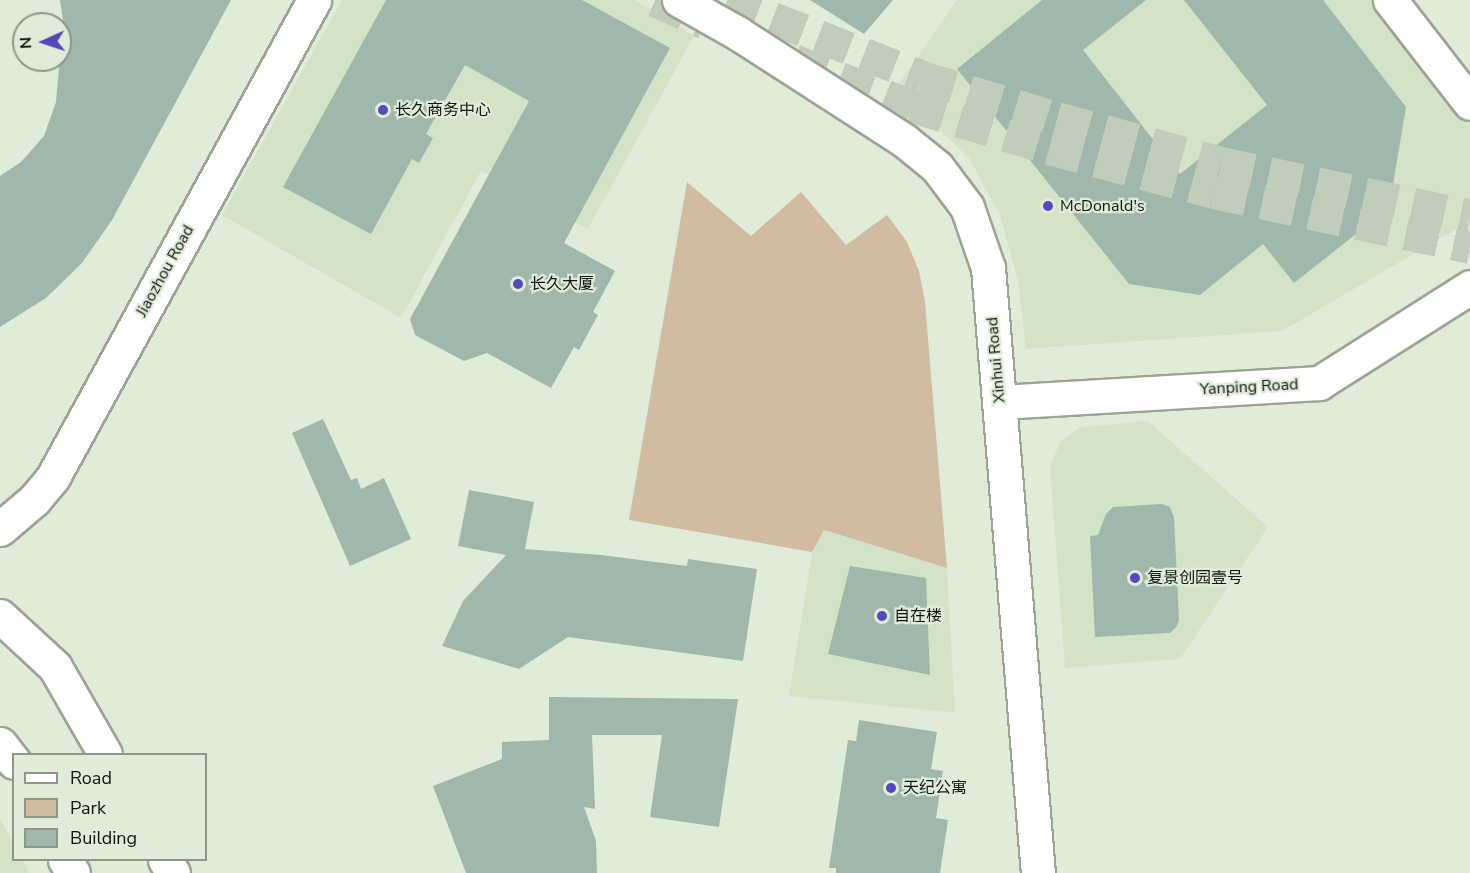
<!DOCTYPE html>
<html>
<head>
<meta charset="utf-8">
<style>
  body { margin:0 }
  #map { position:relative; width:1470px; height:873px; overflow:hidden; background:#e0ecd8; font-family:"Nunito Sans","Noto Sans SC",sans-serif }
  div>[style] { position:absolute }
  .built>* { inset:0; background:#d3e3c8 }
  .green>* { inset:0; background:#d1bba1 }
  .building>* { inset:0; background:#a0b7ab }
  .highway-tunnel>* { height:33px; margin-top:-16.5px; transform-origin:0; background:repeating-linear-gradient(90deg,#c1ccba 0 33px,transparent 0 49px) }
  .roads { filter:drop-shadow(2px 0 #9aa592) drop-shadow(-2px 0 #9aa592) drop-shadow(0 2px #9aa592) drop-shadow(0 -2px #9aa592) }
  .minor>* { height:33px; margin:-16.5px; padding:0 16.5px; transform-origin:16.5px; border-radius:16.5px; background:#fff }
  .major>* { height:33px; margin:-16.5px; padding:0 16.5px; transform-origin:16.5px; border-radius:16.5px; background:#fff }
  .dots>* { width:16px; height:16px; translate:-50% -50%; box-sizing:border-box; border:3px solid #e0ecd8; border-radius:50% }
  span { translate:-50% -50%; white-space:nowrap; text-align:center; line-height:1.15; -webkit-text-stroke:4.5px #e0ecd8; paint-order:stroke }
  .poi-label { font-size:16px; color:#11150e }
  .left { translate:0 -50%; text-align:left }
  .street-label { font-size:16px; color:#11150e }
  .legend { position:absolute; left:12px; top:753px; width:195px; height:108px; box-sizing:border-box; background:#e0ecd8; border:2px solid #8d9687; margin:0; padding:8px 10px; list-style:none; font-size:18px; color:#11150e }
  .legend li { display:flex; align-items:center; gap:12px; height:30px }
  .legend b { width:30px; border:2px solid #8d9687 }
  .north { position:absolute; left:12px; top:12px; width:60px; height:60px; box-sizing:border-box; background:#e0ecd8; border:2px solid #8d9687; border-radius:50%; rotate:267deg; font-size:16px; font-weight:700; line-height:24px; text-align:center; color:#11150e }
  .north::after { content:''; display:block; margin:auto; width:21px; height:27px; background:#5548bf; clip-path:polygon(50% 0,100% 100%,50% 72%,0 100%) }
</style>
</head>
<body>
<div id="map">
  <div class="built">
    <i style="clip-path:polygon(342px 0,635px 0,694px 36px,588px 229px,481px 171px,401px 318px,222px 215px)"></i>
    <i style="clip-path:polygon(957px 0,1370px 0,1470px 127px,1470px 221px,1282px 331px,1026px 349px,1018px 281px,1000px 215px,969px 158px,896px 88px)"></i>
    <i style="clip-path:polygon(1148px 421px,1268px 527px,1180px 659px,1065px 668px,1050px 467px,1060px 442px,1080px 427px)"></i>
    <i style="clip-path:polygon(823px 530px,947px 568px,955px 713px,789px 696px,812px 552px)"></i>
    <i style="clip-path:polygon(0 818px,13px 843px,14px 860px,22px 860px,29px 873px,0 873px)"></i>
  </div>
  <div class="green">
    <i style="clip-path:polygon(687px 182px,751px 236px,801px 192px,846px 245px,887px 215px,907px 242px,919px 271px,925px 302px,947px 568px,824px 530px,812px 552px,629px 520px)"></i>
  </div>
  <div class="building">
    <i style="clip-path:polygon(60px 0,231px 0,112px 220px,82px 263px,46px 298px,0 327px,0 176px,21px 162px,44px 136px,56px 102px,63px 20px)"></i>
    <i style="clip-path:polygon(386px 0,582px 0,670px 48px,564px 243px,615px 271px,593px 312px,598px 315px,579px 350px,574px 347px,551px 388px,487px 353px,464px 361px,415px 335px,410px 319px,529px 101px,465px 65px,426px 134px,433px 138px,419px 163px,412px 159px,371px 234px,283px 187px)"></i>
    <i style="clip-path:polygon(810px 0,893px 0,864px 34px)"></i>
    <i style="clip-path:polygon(1042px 0,1146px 0,1083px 50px,1180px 174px,1267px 105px,1184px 0,1323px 0,1406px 107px,1389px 208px,1294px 283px,1263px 244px,1200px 295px,1129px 284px,957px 69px)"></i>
    <i style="clip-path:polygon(323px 419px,351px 480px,357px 478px,361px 489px,384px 478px,411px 539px,350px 566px,292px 433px)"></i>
    <i style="clip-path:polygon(469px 490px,534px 502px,525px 549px,601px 555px,687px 566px,688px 559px,757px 569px,743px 661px,568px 637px,519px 669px,442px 646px,463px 601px,506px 555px,458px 546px)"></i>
    <i style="clip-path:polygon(1162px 504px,1170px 507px,1174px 517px,1179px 620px,1177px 626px,1170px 633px,1095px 637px,1090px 536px,1098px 535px,1106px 514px,1113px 507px)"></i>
    <i style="clip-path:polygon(850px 566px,926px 578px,930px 675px,828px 654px)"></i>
    <i style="clip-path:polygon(549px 697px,738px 699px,719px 827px,650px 817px,662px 735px,592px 735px,595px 809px,584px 807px,596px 841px,597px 873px,466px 873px,433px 786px,502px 759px,502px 742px,549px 740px)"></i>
    <i style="clip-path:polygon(859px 720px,937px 732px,931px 769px,943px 771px,936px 818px,948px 820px,940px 873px,836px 873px,836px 868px,829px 868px,848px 740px,856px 741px)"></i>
  </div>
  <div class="highway-tunnel">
    <i style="left:655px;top:0;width:55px;rotate:24.7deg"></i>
    <i style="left:727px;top:0;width:210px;rotate:21.5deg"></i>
    <i style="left:922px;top:77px;width:141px;rotate:16.9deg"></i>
    <i style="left:1057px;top:118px;width:170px;rotate:15.3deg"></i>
    <i style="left:1221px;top:163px;width:255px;rotate:12deg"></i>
    <i style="left:794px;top:60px;width:127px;rotate:21.3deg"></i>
    <i style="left:912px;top:106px;width:143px;rotate:17deg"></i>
    <i style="left:1049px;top:148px;width:171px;rotate:14.9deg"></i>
    <i style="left:1214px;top:192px;width:262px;rotate:12.1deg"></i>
  </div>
  <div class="roads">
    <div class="minor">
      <i style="left:679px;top:0;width:69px;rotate:29.5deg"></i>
      <i style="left:739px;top:34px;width:197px;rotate:32.8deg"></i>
      <i style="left:905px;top:141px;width:41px;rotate:39.1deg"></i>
      <i style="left:937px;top:167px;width:50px;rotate:53.1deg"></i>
      <i style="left:967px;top:207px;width:65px;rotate:71deg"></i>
      <i style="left:988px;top:268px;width:607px;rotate:85.28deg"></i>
      <i style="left:1390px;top:0;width:130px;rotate:52.2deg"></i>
      <i style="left:1000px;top:402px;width:320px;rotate:-3.4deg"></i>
      <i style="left:1319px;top:383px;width:179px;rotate:-32.4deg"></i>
      <i style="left:0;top:529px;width:45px;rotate:-40.5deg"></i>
      <i style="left:34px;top:500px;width:30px;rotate:-50deg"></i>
      <i style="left:53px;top:477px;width:544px;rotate:-61.31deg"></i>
    </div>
    <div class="major">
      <i style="left:0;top:616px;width:75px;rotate:42.8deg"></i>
      <i style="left:55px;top:667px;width:100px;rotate:60.1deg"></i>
      <i style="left:0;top:744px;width:23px;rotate:52deg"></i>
      <i style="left:65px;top:860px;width:15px;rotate:58deg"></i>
      <i style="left:165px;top:860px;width:15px;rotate:58deg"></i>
    </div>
  </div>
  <div class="dots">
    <i style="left:383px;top:110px;background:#5548bf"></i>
    <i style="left:1048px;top:206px;background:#5548bf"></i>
    <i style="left:518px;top:284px;background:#5548bf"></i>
    <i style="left:1135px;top:578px;background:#5548bf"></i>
    <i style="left:882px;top:616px;background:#5548bf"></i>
    <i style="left:891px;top:788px;background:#5548bf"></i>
  </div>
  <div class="poi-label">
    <span class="left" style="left:395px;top:110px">长久商务中心</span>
    <span class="left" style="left:1060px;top:206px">McDonald's</span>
    <span class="left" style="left:530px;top:284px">长久大厦</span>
    <span class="left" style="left:1147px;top:578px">复景创园壹号</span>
    <span class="left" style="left:894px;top:616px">自在楼</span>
    <span class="left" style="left:903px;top:788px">天纪公寓</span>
  </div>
  <div class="street-label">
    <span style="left:165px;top:271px;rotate:-61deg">Jiaozhou Road</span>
    <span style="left:996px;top:360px;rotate:-95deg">Xinhui Road</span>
    <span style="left:1249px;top:387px;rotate:-3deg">Yanping Road</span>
  </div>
  <ul class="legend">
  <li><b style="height:8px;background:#fff"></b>Road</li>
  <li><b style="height:16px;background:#d1bba1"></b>Park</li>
  <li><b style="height:16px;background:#a0b7ab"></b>Building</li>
  </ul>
  <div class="north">N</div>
</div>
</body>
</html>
